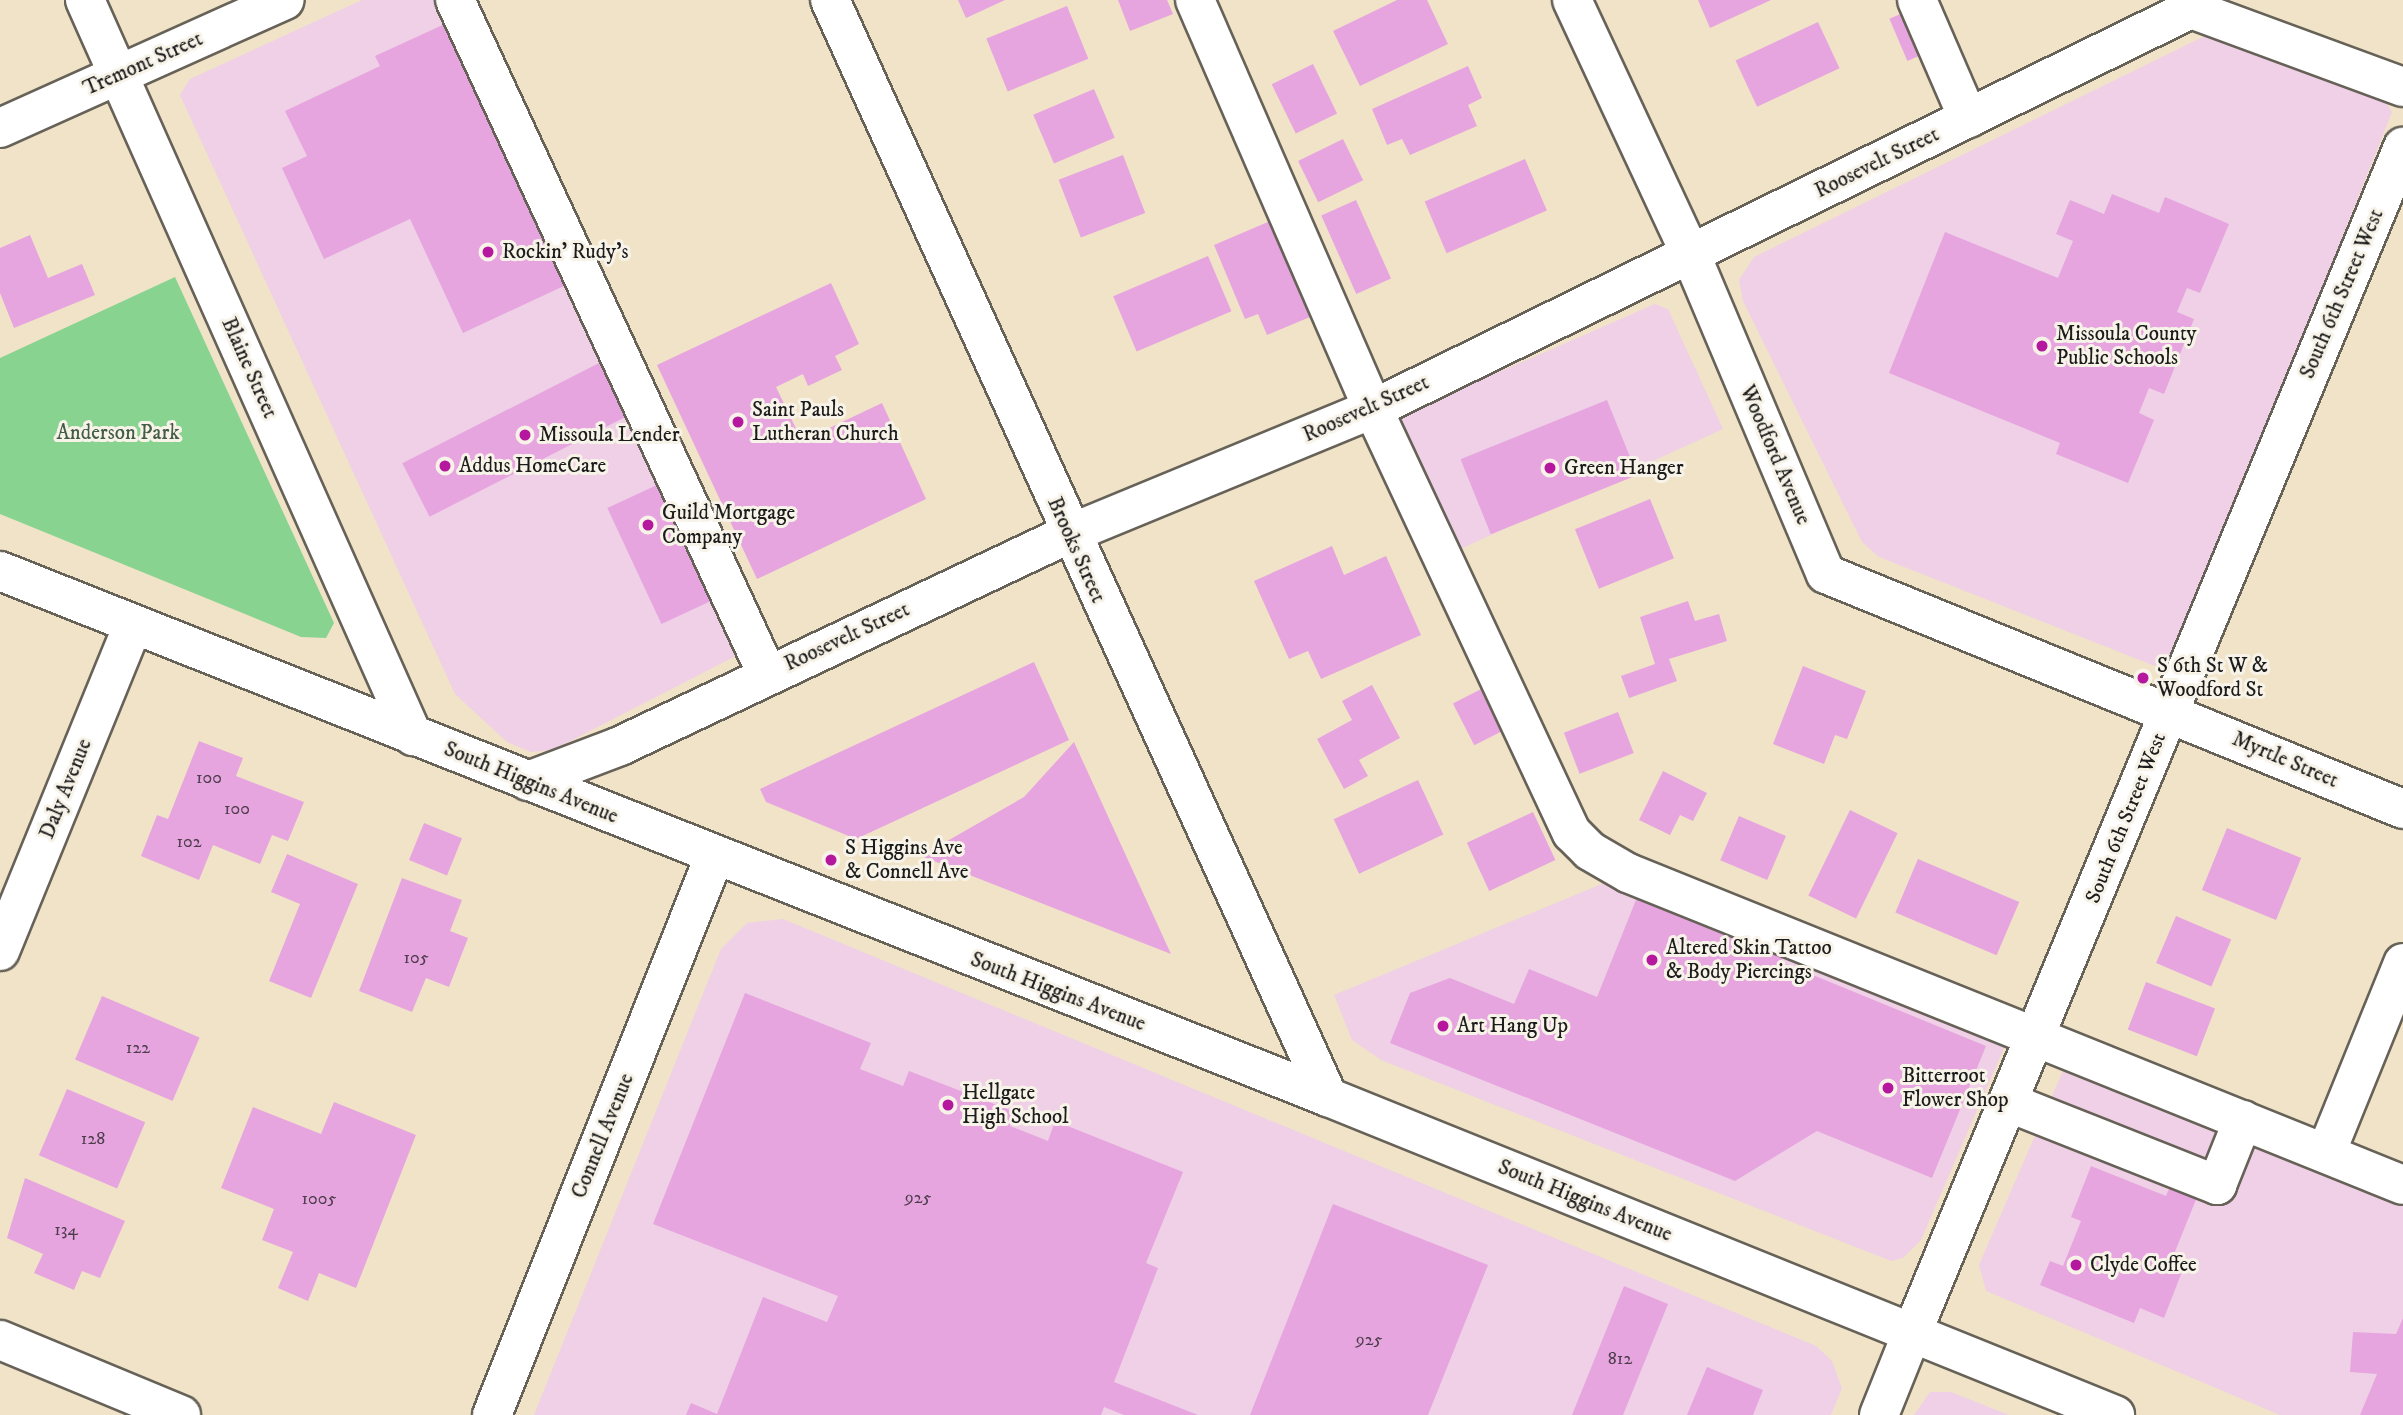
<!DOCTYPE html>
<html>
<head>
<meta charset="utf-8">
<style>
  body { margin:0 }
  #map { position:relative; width:2403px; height:1415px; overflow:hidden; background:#f1e3c8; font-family:"IM FELL DW Pica",serif }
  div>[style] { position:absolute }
  .built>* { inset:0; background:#efd0e6 }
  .green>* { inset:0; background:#89d390 }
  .building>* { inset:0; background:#e6a5df; transform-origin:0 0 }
  .roads { filter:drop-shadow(2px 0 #676258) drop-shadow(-2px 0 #676258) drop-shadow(0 2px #676258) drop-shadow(0 -2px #676258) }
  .minor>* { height:38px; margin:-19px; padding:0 19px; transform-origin:19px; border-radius:19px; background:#fff }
  .major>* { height:38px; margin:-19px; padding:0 19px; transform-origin:19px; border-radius:19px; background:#fff }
  .highway>* { height:38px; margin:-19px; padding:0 19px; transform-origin:19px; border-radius:19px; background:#fff }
  .dots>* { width:19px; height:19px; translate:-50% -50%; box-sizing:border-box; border:4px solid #f7f3e8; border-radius:50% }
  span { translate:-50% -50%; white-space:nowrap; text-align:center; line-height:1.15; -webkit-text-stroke:6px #f7f3e8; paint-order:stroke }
  .number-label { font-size:18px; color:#4e3e4d }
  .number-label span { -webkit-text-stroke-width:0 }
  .street-label { font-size:21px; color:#1c1c1c }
  .poi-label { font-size:21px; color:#1c1c1c }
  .left { translate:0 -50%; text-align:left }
  .park-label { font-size:21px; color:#425c45 }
</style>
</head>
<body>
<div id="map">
  <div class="built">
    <i style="clip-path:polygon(362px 0,456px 0,755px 646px,553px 750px,531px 752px,507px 742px,455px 694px,180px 95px,190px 79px)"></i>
    <i style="clip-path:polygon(2217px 30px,2386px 102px,2392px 112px,2179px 650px,2172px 665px,2155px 666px,1879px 557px,1862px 542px,1743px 301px,1739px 280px,1754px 257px)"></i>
    <i style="clip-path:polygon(1655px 304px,1668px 309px,1723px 429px,1443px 557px,1380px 424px)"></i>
    <i style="clip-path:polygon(1628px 873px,2013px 1027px,1921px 1240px,1903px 1258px,1891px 1261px,1381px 1060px,1352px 1040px,1334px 995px)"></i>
    <i style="clip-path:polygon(783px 919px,1816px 1346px,1832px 1361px,1842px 1388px,1831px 1415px,534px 1415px,721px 949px,747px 923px)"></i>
    <i style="clip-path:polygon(2072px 1050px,2403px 1185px,2403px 1415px,2280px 1415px,1986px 1291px,1979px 1265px)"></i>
    <i style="clip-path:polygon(1930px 1392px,1951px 1392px,2009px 1415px,1914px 1415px)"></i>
  </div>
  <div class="green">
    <i style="clip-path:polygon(175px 277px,334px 623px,326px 638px,301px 637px,0 514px,0 358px)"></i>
  </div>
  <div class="building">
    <i style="clip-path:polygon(958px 0,1005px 0,966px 18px)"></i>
    <i style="clip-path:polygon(1118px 0,1167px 0,1173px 14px,1130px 31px)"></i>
    <i style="clip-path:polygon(1397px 0,1427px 0,1448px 44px,1360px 86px,1333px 31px)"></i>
    <i style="clip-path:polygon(1698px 0,1771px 0,1710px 28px)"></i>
    <i style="left:1067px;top:6px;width:57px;height:87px;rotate:68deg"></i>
    <i style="left:1917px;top:7px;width:46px;height:30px;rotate:67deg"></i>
    <i style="clip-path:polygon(458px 18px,566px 285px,463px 333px,410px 219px,324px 259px,282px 168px,307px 156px,285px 111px,380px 66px,375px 56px)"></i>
    <i style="left:1818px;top:22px;width:51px;height:91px;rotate:65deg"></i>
    <i style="left:1313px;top:64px;width:55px;height:46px;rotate:64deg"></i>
    <i style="clip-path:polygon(1468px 66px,1482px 98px,1468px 105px,1477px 126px,1410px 155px,1402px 139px,1387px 145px,1372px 109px)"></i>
    <i style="left:1094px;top:89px;width:53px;height:66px;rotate:67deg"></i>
    <i style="left:1343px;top:139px;width:46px;height:50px;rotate:64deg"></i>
    <i style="left:1123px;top:155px;width:62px;height:69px;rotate:69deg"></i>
    <i style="left:1525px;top:159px;width:56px;height:109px;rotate:67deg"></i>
    <i style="clip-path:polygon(2112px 194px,2159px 213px,2165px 197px,2229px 224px,2200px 293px,2187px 288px,2177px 312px,2194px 319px,2164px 394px,2149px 388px,2139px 413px,2154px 420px,2128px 483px,2056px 454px,2060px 443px,1889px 373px,1945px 232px,2058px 278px,2073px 241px,2056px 234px,2070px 200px,2104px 214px)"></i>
    <i style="left:1356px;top:200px;width:86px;height:38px;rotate:66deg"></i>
    <i style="clip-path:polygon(1275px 219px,1306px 290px,1299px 293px,1310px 317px,1267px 335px,1258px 314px,1245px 319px,1214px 245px)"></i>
    <i style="clip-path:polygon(30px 235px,48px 278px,82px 264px,95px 295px,14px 328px,0 293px,0 248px)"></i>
    <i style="left:1208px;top:256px;width:60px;height:103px;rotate:67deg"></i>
    <i style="clip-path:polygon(831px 283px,859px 344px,835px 356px,842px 370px,808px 386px,803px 374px,776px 387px,802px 441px,882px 403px,926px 499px,757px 579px,657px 365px)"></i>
    <i style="left:601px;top:362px;width:60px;height:223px;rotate:63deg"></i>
    <i style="left:1607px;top:400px;width:81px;height:158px;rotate:68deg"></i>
    <i style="left:659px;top:484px;width:128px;height:57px;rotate:65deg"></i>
    <i style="left:1650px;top:499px;width:64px;height:81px;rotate:68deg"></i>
    <i style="clip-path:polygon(1332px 546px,1344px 575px,1386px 556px,1421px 635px,1321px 679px,1308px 651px,1289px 659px,1254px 581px)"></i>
    <i style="clip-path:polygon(1688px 601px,1695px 621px,1719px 614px,1727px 641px,1669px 659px,1677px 681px,1629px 698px,1621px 676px,1655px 664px,1640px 617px)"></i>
    <i style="clip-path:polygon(1034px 662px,1069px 740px,856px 839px,766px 802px,760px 789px)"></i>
    <i style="clip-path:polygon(1803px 666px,1866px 691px,1847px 739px,1835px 735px,1824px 764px,1773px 744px)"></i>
    <i style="left:1493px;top:683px;width:47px;height:45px;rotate:63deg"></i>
    <i style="clip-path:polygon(1372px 685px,1400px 738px,1359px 760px,1368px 776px,1344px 789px,1317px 739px,1352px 720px,1342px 701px)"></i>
    <i style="left:1618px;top:712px;width:44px;height:58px;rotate:69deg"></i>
    <i style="clip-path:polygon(199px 741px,243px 758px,236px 776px,304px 802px,288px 841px,272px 835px,260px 864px,213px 845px,199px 880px,141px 856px,157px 815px,168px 819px)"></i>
    <i style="clip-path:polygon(1074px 742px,1171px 954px,921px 856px,1024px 797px)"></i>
    <i style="clip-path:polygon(1663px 771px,1707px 793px,1693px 821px,1680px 815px,1670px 835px,1639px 820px)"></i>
    <i style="left:1418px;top:780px;width:60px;height:93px;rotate:65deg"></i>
    <i style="left:1850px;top:810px;width:53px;height:95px;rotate:26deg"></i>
    <i style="left:1533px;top:812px;width:53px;height:73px;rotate:65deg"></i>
    <i style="left:1739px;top:816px;width:51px;height:48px;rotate:23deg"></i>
    <i style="left:424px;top:823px;width:41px;height:40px;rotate:22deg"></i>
    <i style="left:2227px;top:828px;width:80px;height:67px;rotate:22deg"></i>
    <i style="clip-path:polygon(287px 854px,358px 884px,311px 998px,269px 981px,300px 904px,271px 892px)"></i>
    <i style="left:1918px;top:859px;width:110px;height:58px;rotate:23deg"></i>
    <i style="clip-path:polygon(402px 878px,462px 900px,450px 931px,468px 938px,449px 987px,426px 978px,412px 1012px,359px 991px)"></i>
    <i style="clip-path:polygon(1642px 885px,1786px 942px,1781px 962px,1986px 1046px,1932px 1178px,1817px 1131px,1735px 1181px,1390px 1043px,1410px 993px,1450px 978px,1514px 1004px,1529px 969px,1597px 997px)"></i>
    <i style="left:2176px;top:916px;width:60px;height:51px;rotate:23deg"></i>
    <i style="left:2146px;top:982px;width:74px;height:51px;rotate:21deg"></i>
    <i style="clip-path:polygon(745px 993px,871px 1043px,860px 1069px,903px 1086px,909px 1071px,1015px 1112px,1010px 1126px,1048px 1141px,1055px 1121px,1183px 1172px,1146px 1263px,1158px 1268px,1114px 1382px,1198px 1415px,1124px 1415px,1104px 1407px,1101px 1415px,686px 1415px,691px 1403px,717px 1414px,763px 1297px,827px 1322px,838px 1296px,653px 1224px)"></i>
    <i style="left:102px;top:996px;width:106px;height:69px;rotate:23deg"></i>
    <i style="left:67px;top:1089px;width:85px;height:72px;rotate:23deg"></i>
    <i style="clip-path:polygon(334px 1102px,416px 1135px,356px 1288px,319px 1273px,308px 1301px,278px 1288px,293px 1252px,262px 1240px,274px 1209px,221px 1188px,253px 1107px,321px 1134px)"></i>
    <i style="clip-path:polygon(2091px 1166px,2166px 1196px,2172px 1182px,2199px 1192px,2172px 1259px,2185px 1264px,2164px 1318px,2140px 1308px,2134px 1323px,2040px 1285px,2050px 1261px,2063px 1266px,2081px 1221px,2071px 1217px)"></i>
    <i style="clip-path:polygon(25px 1178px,125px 1221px,100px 1278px,82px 1271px,74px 1290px,34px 1273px,43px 1254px,7px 1238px)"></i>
    <i style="clip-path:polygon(1333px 1204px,1488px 1265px,1428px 1415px,1250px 1415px)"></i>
    <i style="clip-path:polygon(1624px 1286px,1668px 1304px,1623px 1415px,1572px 1415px)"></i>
    <i style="clip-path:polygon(2403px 1318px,2403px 1415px,2360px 1415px,2377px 1374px,2350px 1372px,2353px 1332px,2396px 1334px)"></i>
    <i style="clip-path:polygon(1707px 1367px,1763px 1390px,1753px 1415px,1687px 1415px)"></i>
  </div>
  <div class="roads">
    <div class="minor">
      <i style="left:85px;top:0;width:806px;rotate:65.98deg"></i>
      <i style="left:455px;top:0;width:743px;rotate:65.16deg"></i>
      <i style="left:1195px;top:0;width:446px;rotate:66.5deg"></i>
      <i style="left:1373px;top:409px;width:468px;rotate:64.9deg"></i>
      <i style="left:1572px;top:833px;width:25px;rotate:45deg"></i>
      <i style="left:1590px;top:851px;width:44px;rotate:30.1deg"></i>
      <i style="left:1628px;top:873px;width:835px;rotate:21.93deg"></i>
      <i style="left:1572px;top:0;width:281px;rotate:65deg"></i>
      <i style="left:1691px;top:255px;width:346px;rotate:67.1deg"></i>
      <i style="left:1826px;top:574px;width:623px;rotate:22.16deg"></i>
      <i style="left:1917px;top:0;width:129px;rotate:66.6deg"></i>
      <i style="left:0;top:128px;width:312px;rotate:-24.2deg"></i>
      <i style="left:528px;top:781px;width:98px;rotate:-20.8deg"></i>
      <i style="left:620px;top:746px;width:497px;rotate:-25.3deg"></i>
      <i style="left:1069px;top:534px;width:329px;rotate:-22.4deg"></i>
      <i style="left:1373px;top:409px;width:911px;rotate:-26.06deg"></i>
      <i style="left:2191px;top:9px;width:226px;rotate:20.2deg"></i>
      <i style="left:0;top:951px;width:350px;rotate:-67.8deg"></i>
      <i style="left:2010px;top:1103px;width:223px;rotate:21.6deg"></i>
      <i style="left:2217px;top:1185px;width:70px;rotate:-68.2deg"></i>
      <i style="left:2326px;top:1153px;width:205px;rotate:-67.9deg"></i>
      <i style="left:1912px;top:1333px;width:1284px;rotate:-67.51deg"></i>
      <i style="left:0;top:1340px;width:196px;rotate:22.5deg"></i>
      <i style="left:492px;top:1415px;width:601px;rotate:-68.3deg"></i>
    </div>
    <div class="major">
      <i style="left:0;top:571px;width:1428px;rotate:21.61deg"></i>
    </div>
    <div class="highway">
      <i style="left:830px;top:0;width:1205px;rotate:65.58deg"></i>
      <i style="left:1328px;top:1097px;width:849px;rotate:22deg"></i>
      <i style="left:1879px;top:1415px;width:88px;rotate:-68.1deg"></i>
    </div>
  </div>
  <div class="dots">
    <i style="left:488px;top:252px;background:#b5179e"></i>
    <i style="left:2042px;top:346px;background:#b5179e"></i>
    <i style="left:738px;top:422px;background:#b5179e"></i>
    <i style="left:525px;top:435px;background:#b5179e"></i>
    <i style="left:445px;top:466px;background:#b5179e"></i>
    <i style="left:1550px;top:468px;background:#b5179e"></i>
    <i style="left:648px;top:525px;background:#b5179e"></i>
    <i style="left:2143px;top:678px;background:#b5179e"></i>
    <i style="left:831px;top:860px;background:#b5179e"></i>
    <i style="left:1652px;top:960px;background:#b5179e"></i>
    <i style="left:1443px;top:1026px;background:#b5179e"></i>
    <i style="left:1888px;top:1088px;background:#b5179e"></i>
    <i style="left:948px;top:1105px;background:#b5179e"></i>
    <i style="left:2076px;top:1265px;background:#b5179e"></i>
  </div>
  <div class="number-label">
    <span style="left:209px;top:778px">100</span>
    <span style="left:237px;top:809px">100</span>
    <span style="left:189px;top:842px">102</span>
    <span style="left:416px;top:958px">105</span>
    <span style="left:138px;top:1048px">122</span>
    <span style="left:93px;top:1139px">128</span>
    <span style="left:918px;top:1198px">925</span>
    <span style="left:319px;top:1199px">1005</span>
    <span style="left:66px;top:1230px">134</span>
    <span style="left:1369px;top:1340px">925</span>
    <span style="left:1620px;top:1359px">812</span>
  </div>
  <div class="street-label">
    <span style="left:143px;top:64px;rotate:-24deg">Tremont Street</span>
    <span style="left:1877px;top:163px;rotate:-26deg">Roosevelt Street</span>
    <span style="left:2342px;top:294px;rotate:-67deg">South 6th Street West</span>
    <span style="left:249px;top:368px;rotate:66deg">Blaine Street</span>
    <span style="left:1366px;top:409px;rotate:-24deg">Roosevelt Street</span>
    <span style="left:1775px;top:455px;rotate:67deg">Woodford Avenue</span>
    <span style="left:1076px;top:550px;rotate:66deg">Brooks Street</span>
    <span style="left:847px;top:637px;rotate:-25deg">Roosevelt Street</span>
    <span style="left:2285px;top:760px;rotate:23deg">Myrtle Street</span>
    <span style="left:531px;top:783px;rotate:22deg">South Higgins Avenue</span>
    <span style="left:66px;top:789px;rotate:-68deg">Daly Avenue</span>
    <span style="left:2126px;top:818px;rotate:-68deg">South 6th Street West</span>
    <span style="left:1058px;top:992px;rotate:21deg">South Higgins Avenue</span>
    <span style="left:603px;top:1136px;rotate:-68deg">Connell Avenue</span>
    <span style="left:1585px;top:1201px;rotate:22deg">South Higgins Avenue</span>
  </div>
  <div class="poi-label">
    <span class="left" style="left:502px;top:252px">Rockin' Rudy's</span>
    <span class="left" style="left:2056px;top:346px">Missoula County<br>Public Schools</span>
    <span class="left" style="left:752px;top:422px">Saint Pauls<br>Lutheran Church</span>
    <span class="left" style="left:539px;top:435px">Missoula Lender</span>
    <span class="left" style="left:459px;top:466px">Addus HomeCare</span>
    <span class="left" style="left:1564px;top:468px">Green Hanger</span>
    <span class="left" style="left:662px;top:525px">Guild Mortgage<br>Company</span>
    <span class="left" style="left:2157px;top:678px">S 6th St W &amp;<br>Woodford St</span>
    <span class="left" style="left:845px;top:860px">S Higgins Ave<br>&amp; Connell Ave</span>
    <span class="left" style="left:1666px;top:960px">Altered Skin Tattoo<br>&amp; Body Piercings</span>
    <span class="left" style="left:1457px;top:1026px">Art Hang Up</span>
    <span class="left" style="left:1902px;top:1088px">Bitterroot<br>Flower Shop</span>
    <span class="left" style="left:962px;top:1105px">Hellgate<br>High School</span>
    <span class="left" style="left:2090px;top:1265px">Clyde Coffee</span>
  </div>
  <div class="park-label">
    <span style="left:118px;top:433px">Anderson Park</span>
  </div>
</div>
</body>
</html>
